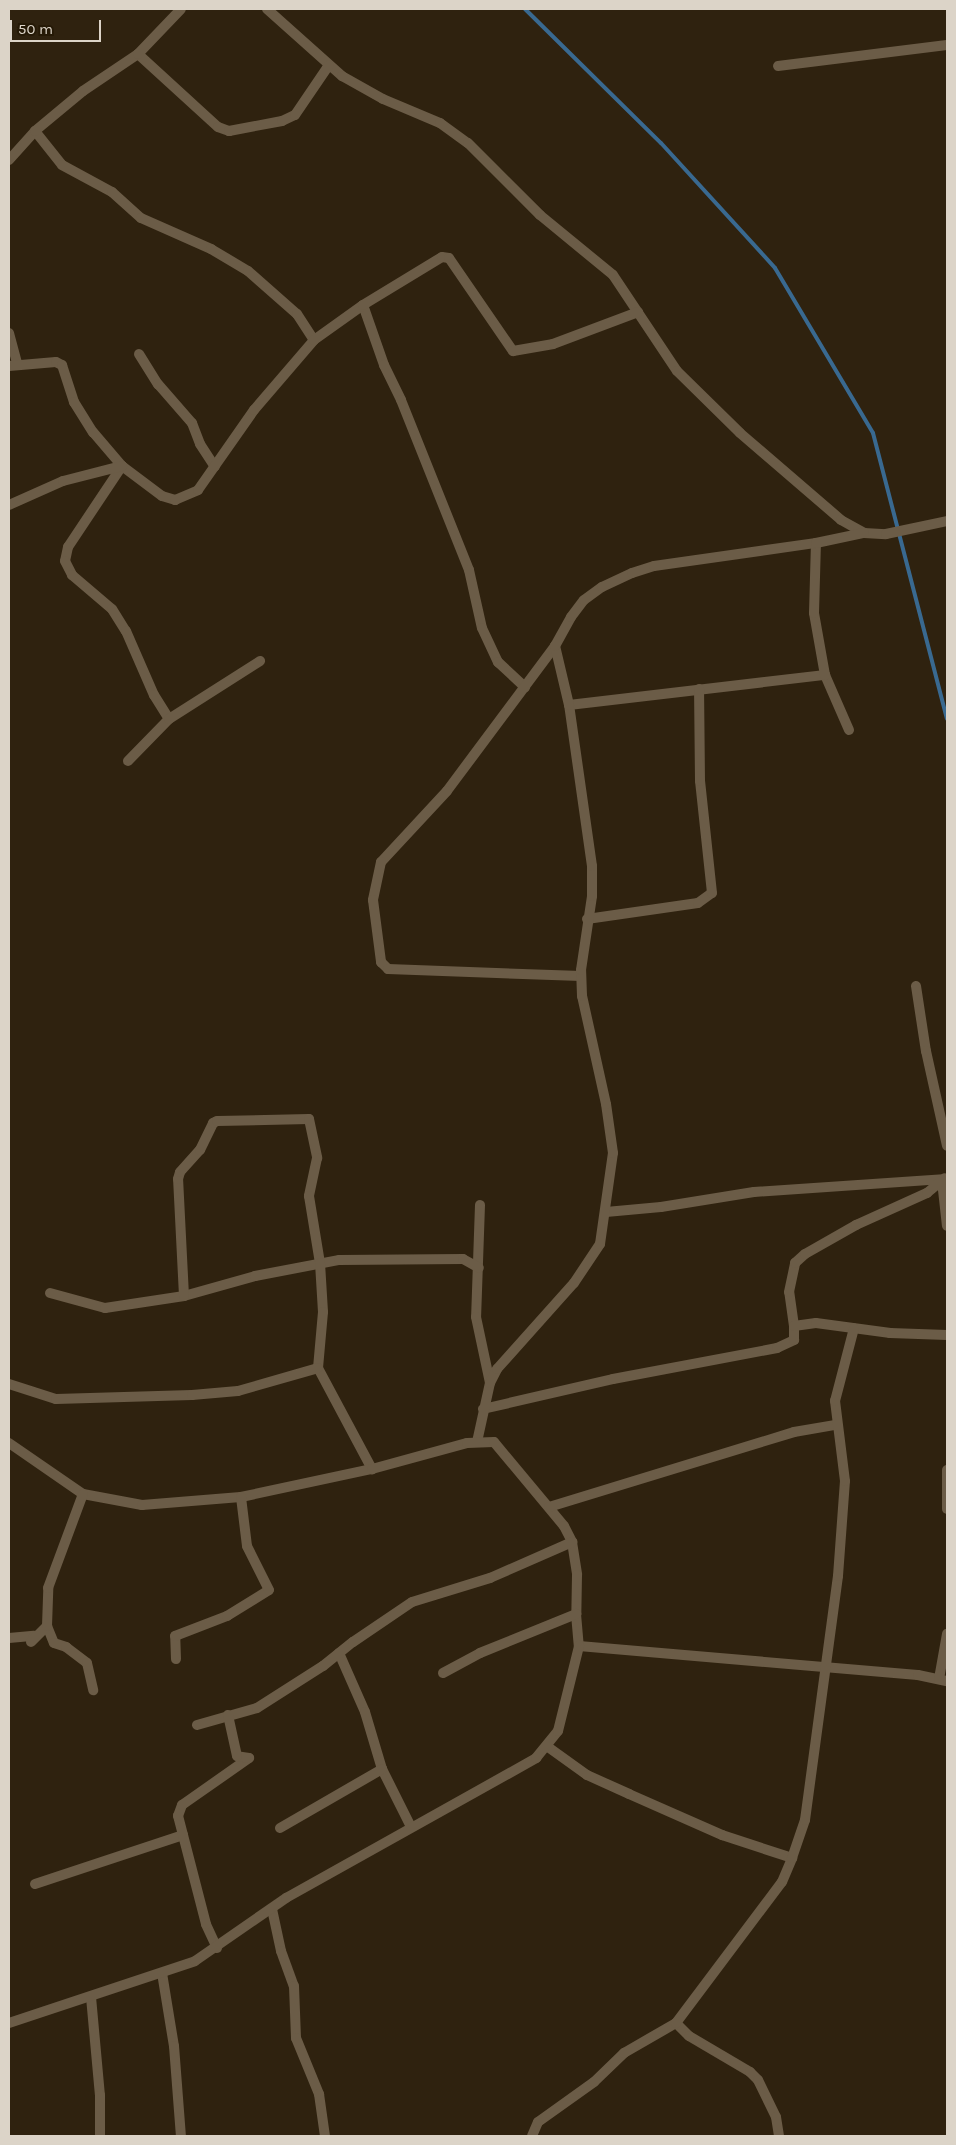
<!DOCTYPE html>
<html>
<head>
<meta charset="utf-8">
<style>
  body { margin:0 }
  #map { position:relative; width:956px; height:2145px; overflow:hidden; background:#2f220f; font-family:Karla,sans-serif }
  div>[style] { position:absolute }
  .stream>* { height:4px; margin:-2px; padding:0 2px; transform-origin:2px; border-radius:2px; background:#396990 }
  .street>* { height:10px; margin:-5px; padding:0 5px; transform-origin:5px; border-radius:5px; background:#6b5c47 }
  span { translate:-50% -50%; white-space:nowrap; text-align:center; line-height:1.15; -webkit-text-stroke:5px #251906; paint-order:stroke }
  .frame { position:absolute; inset:0; border:10px solid #dcd4c8; pointer-events:none }
  .scale { position:absolute; left:10px; top:20px; width:91px; height:22px; box-sizing:border-box; border:2px solid #dcd4c8; border-top:0; padding-left:6px; font-size:15px; line-height:18px; white-space:nowrap; color:#dcd4c8; -webkit-text-stroke:4px #251906; paint-order:stroke }
</style>
</head>
<body>
<div id="map">
  <div class="stream">
    <i style="left:525px;top:9px;width:191px;rotate:44.6deg"></i>
    <i style="left:661px;top:143px;width:169px;rotate:47.6deg"></i>
    <i style="left:775px;top:268px;width:192px;rotate:59.3deg"></i>
    <i style="left:873px;top:433px;width:295px;rotate:75.5deg"></i>
  </div>
  <div class="street">
    <i style="left:267px;top:9px;width:101px;rotate:41.8deg"></i>
    <i style="left:342px;top:76px;width:47px;rotate:29.3deg"></i>
    <i style="left:383px;top:99px;width:62px;rotate:22.8deg"></i>
    <i style="left:440px;top:123px;width:34px;rotate:36deg"></i>
    <i style="left:468px;top:143px;width:102px;rotate:45deg"></i>
    <i style="left:540px;top:215px;width:94px;rotate:39.4deg"></i>
    <i style="left:613px;top:275px;width:115px;rotate:56.3deg"></i>
    <i style="left:677px;top:371px;width:88px;rotate:44.5deg"></i>
    <i style="left:740px;top:433px;width:133px;rotate:40.7deg"></i>
    <i style="left:841px;top:520px;width:26px;rotate:29deg"></i>
    <i style="left:864px;top:533px;width:22px;rotate:3deg"></i>
    <i style="left:886px;top:534px;width:62px;rotate:-12deg"></i>
    <i style="left:138px;top:54px;width:108px;rotate:42.4deg"></i>
    <i style="left:218px;top:127px;width:12px;rotate:20deg"></i>
    <i style="left:229px;top:131px;width:54px;rotate:-10.7deg"></i>
    <i style="left:282px;top:121px;width:14px;rotate:-25deg"></i>
    <i style="left:295px;top:115px;width:60px;rotate:-55.8deg"></i>
    <i style="left:778px;top:66px;width:170px;rotate:-7.1deg"></i>
    <i style="left:35px;top:131px;width:43px;rotate:51.5deg"></i>
    <i style="left:62px;top:165px;width:57px;rotate:28.4deg"></i>
    <i style="left:112px;top:192px;width:39px;rotate:42deg"></i>
    <i style="left:141px;top:218px;width:77px;rotate:23.9deg"></i>
    <i style="left:211px;top:249px;width:43px;rotate:30.7deg"></i>
    <i style="left:248px;top:271px;width:65px;rotate:41.3deg"></i>
    <i style="left:297px;top:314px;width:31px;rotate:57deg"></i>
    <i style="left:9px;top:160px;width:39px;rotate:-48deg"></i>
    <i style="left:35px;top:131px;width:62px;rotate:-39.8deg"></i>
    <i style="left:83px;top:91px;width:66px;rotate:-33.9deg"></i>
    <i style="left:138px;top:54px;width:62px;rotate:-46.3deg"></i>
    <i style="left:363px;top:305px;width:64px;rotate:70.7deg"></i>
    <i style="left:384px;top:365px;width:39px;rotate:64deg"></i>
    <i style="left:401px;top:400px;width:183px;rotate:68.2deg"></i>
    <i style="left:469px;top:570px;width:59px;rotate:77.4deg"></i>
    <i style="left:482px;top:628px;width:38px;rotate:65deg"></i>
    <i style="left:498px;top:662px;width:37px;rotate:43deg"></i>
    <i style="left:9px;top:333px;width:31px;rotate:75deg"></i>
    <i style="left:139px;top:354px;width:36px;rotate:58deg"></i>
    <i style="left:158px;top:384px;width:52px;rotate:48.9deg"></i>
    <i style="left:192px;top:423px;width:22px;rotate:69deg"></i>
    <i style="left:200px;top:444px;width:27px;rotate:57deg"></i>
    <i style="left:9px;top:366px;width:47px;rotate:-4.9deg"></i>
    <i style="left:56px;top:362px;width:7px;rotate:27deg"></i>
    <i style="left:62px;top:365px;width:39px;rotate:72deg"></i>
    <i style="left:74px;top:402px;width:36px;rotate:58deg"></i>
    <i style="left:93px;top:432px;width:45px;rotate:49.5deg"></i>
    <i style="left:122px;top:466px;width:50px;rotate:36.9deg"></i>
    <i style="left:162px;top:496px;width:14px;rotate:17deg"></i>
    <i style="left:175px;top:500px;width:25px;rotate:-23deg"></i>
    <i style="left:198px;top:490px;width:98px;rotate:-55deg"></i>
    <i style="left:254px;top:410px;width:92px;rotate:-49.4deg"></i>
    <i style="left:314px;top:340px;width:60px;rotate:-35.5deg"></i>
    <i style="left:363px;top:305px;width:92px;rotate:-31.3deg"></i>
    <i style="left:442px;top:257px;width:7px;rotate:8deg"></i>
    <i style="left:449px;top:258px;width:113px;rotate:55.5deg"></i>
    <i style="left:513px;top:351px;width:41px;rotate:-9.9deg"></i>
    <i style="left:553px;top:344px;width:91px;rotate:-20.6deg"></i>
    <i style="left:122px;top:466px;width:97px;rotate:123.7deg"></i>
    <i style="left:68px;top:547px;width:14px;rotate:102deg"></i>
    <i style="left:65px;top:561px;width:16px;rotate:63deg"></i>
    <i style="left:72px;top:575px;width:52px;rotate:40.4deg"></i>
    <i style="left:112px;top:609px;width:26px;rotate:58deg"></i>
    <i style="left:126px;top:631px;width:70px;rotate:66.4deg"></i>
    <i style="left:154px;top:695px;width:28px;rotate:58deg"></i>
    <i style="left:9px;top:505px;width:59px;rotate:-24deg"></i>
    <i style="left:63px;top:481px;width:61px;rotate:-14.3deg"></i>
    <i style="left:555px;top:646px;width:181px;rotate:126.7deg"></i>
    <i style="left:447px;top:791px;width:97px;rotate:132.9deg"></i>
    <i style="left:381px;top:862px;width:39px;rotate:102deg"></i>
    <i style="left:373px;top:900px;width:63px;rotate:82.6deg"></i>
    <i style="left:381px;top:962px;width:10px;rotate:45deg"></i>
    <i style="left:388px;top:969px;width:193px;rotate:2.1deg"></i>
    <i style="left:825px;top:675px;width:60px;rotate:66.4deg"></i>
    <i style="left:569px;top:705px;width:258px;rotate:-6.7deg"></i>
    <i style="left:825px;top:675px;width:63px;rotate:-100.1deg"></i>
    <i style="left:814px;top:613px;width:70px;rotate:-88.4deg"></i>
    <i style="left:128px;top:761px;width:59px;rotate:-45.7deg"></i>
    <i style="left:169px;top:719px;width:108px;rotate:-32.5deg"></i>
    <i style="left:587px;top:919px;width:112px;rotate:-8.2deg"></i>
    <i style="left:698px;top:903px;width:17px;rotate:-36deg"></i>
    <i style="left:712px;top:893px;width:113px;rotate:-96.1deg"></i>
    <i style="left:700px;top:781px;width:92px;rotate:-90.6deg"></i>
    <i style="left:916px;top:986px;width:66px;rotate:81.3deg"></i>
    <i style="left:926px;top:1051px;width:97px;rotate:77.5deg"></i>
    <i style="left:942px;top:1181px;width:45px;rotate:83.7deg"></i>
    <i style="left:480px;top:1205px;width:112px;rotate:92deg"></i>
    <i style="left:476px;top:1317px;width:67px;rotate:78deg"></i>
    <i style="left:606px;top:1212px;width:55px;rotate:-5.2deg"></i>
    <i style="left:661px;top:1207px;width:94px;rotate:-9.2deg"></i>
    <i style="left:754px;top:1192px;width:193px;rotate:-3.9deg"></i>
    <i style="left:50px;top:1293px;width:57px;rotate:15.3deg"></i>
    <i style="left:105px;top:1308px;width:80px;rotate:-8.6deg"></i>
    <i style="left:184px;top:1296px;width:74px;rotate:-15.7deg"></i>
    <i style="left:255px;top:1276px;width:86px;rotate:-10.8deg"></i>
    <i style="left:339px;top:1260px;width:124px;rotate:-0.5deg"></i>
    <i style="left:463px;top:1259px;width:18px;rotate:29deg"></i>
    <i style="left:184px;top:1296px;width:117px;rotate:-92.9deg"></i>
    <i style="left:178px;top:1179px;width:7px;rotate:-74deg"></i>
    <i style="left:180px;top:1172px;width:30px;rotate:-48deg"></i>
    <i style="left:200px;top:1150px;width:30px;rotate:-64deg"></i>
    <i style="left:213px;top:1123px;width:4px;rotate:-27deg"></i>
    <i style="left:217px;top:1121px;width:92px;rotate:-1.2deg"></i>
    <i style="left:309px;top:1119px;width:40px;rotate:78deg"></i>
    <i style="left:317px;top:1158px;width:39px;rotate:102deg"></i>
    <i style="left:309px;top:1196px;width:68px;rotate:80.7deg"></i>
    <i style="left:320px;top:1263px;width:49px;rotate:86.5deg"></i>
    <i style="left:323px;top:1312px;width:56px;rotate:95.1deg"></i>
    <i style="left:318px;top:1368px;width:115px;rotate:61.9deg"></i>
    <i style="left:794px;top:1326px;width:34px;rotate:-98deg"></i>
    <i style="left:789px;top:1292px;width:30px;rotate:-78deg"></i>
    <i style="left:795px;top:1263px;width:13px;rotate:-42deg"></i>
    <i style="left:805px;top:1254px;width:59px;rotate:-29.6deg"></i>
    <i style="left:856px;top:1225px;width:78px;rotate:-24.3deg"></i>
    <i style="left:927px;top:1193px;width:23px;rotate:-40deg"></i>
    <i style="left:9px;top:1384px;width:49px;rotate:17.7deg"></i>
    <i style="left:56px;top:1399px;width:136px;rotate:-1.7deg"></i>
    <i style="left:192px;top:1395px;width:46px;rotate:-5deg"></i>
    <i style="left:238px;top:1391px;width:83px;rotate:-16deg"></i>
    <i style="left:483px;top:1409px;width:133px;rotate:-13deg"></i>
    <i style="left:613px;top:1379px;width:167px;rotate:-10.7deg"></i>
    <i style="left:777px;top:1348px;width:19px;rotate:-25deg"></i>
    <i style="left:794px;top:1340px;width:14px;rotate:-90deg"></i>
    <i style="left:794px;top:1326px;width:22px;rotate:-8deg"></i>
    <i style="left:816px;top:1323px;width:75px;rotate:7.7deg"></i>
    <i style="left:890px;top:1333px;width:57px;rotate:2deg"></i>
    <i style="left:477px;top:1442px;width:60px;rotate:-77.6deg"></i>
    <i style="left:490px;top:1383px;width:16px;rotate:-63deg"></i>
    <i style="left:497px;top:1369px;width:115px;rotate:-48.2deg"></i>
    <i style="left:574px;top:1283px;width:47px;rotate:-56.3deg"></i>
    <i style="left:600px;top:1244px;width:92px;rotate:-81.9deg"></i>
    <i style="left:613px;top:1153px;width:49px;rotate:-98.1deg"></i>
    <i style="left:606px;top:1104px;width:111px;rotate:-102.5deg"></i>
    <i style="left:582px;top:996px;width:26px;rotate:-92deg"></i>
    <i style="left:581px;top:970px;width:75px;rotate:-81.5deg"></i>
    <i style="left:592px;top:896px;width:30px;rotate:-90deg"></i>
    <i style="left:592px;top:866px;width:163px;rotate:-98.1deg"></i>
    <i style="left:569px;top:705px;width:61px;rotate:-103.3deg"></i>
    <i style="left:555px;top:646px;width:33px;rotate:-61deg"></i>
    <i style="left:571px;top:617px;width:21px;rotate:-53deg"></i>
    <i style="left:584px;top:600px;width:22px;rotate:-36deg"></i>
    <i style="left:602px;top:587px;width:33px;rotate:-25deg"></i>
    <i style="left:632px;top:573px;width:23px;rotate:-18deg"></i>
    <i style="left:654px;top:566px;width:164px;rotate:-8.1deg"></i>
    <i style="left:816px;top:543px;width:49px;rotate:-11.8deg"></i>
    <i style="left:9px;top:1443px;width:90px;rotate:34.6deg"></i>
    <i style="left:83px;top:1494px;width:60px;rotate:10.6deg"></i>
    <i style="left:142px;top:1505px;width:99px;rotate:-4.6deg"></i>
    <i style="left:241px;top:1497px;width:134px;rotate:-12.1deg"></i>
    <i style="left:372px;top:1469px;width:98px;rotate:-15.3deg"></i>
    <i style="left:467px;top:1443px;width:27px;rotate:-2deg"></i>
    <i style="left:494px;top:1442px;width:109px;rotate:50.2deg"></i>
    <i style="left:564px;top:1526px;width:18px;rotate:63deg"></i>
    <i style="left:572px;top:1542px;width:33px;rotate:81deg"></i>
    <i style="left:577px;top:1575px;width:39px;rotate:91deg"></i>
    <i style="left:576px;top:1614px;width:32px;rotate:85deg"></i>
    <i style="left:579px;top:1646px;width:340px;rotate:4.9deg"></i>
    <i style="left:918px;top:1675px;width:30px;rotate:12deg"></i>
    <i style="left:947px;top:1470px;width:39px;rotate:90deg"></i>
    <i style="left:549px;top:1507px;width:256px;rotate:-17deg"></i>
    <i style="left:794px;top:1432px;width:42px;rotate:-9.7deg"></i>
    <i style="left:47px;top:1626px;width:18px;rotate:68deg"></i>
    <i style="left:54px;top:1643px;width:13px;rotate:18deg"></i>
    <i style="left:66px;top:1647px;width:26px;rotate:37deg"></i>
    <i style="left:87px;top:1663px;width:28px;rotate:77deg"></i>
    <i style="left:9px;top:1638px;width:25px;rotate:-5deg"></i>
    <i style="left:34px;top:1636px;width:3px;rotate:108deg"></i>
    <i style="left:31px;top:1642px;width:23px;rotate:-45deg"></i>
    <i style="left:47px;top:1626px;width:38px;rotate:-88deg"></i>
    <i style="left:48px;top:1588px;width:100px;rotate:-69.6deg"></i>
    <i style="left:339px;top:1653px;width:64px;rotate:66.2deg"></i>
    <i style="left:365px;top:1712px;width:59px;rotate:73.4deg"></i>
    <i style="left:382px;top:1769px;width:65px;rotate:63.4deg"></i>
    <i style="left:176px;top:1659px;width:23px;rotate:-92deg"></i>
    <i style="left:175px;top:1636px;width:56px;rotate:-21deg"></i>
    <i style="left:227px;top:1616px;width:49px;rotate:-31.8deg"></i>
    <i style="left:269px;top:1590px;width:49px;rotate:-116.6deg"></i>
    <i style="left:247px;top:1546px;width:49px;rotate:-97deg"></i>
    <i style="left:443px;top:1673px;width:42px;rotate:-28.4deg"></i>
    <i style="left:480px;top:1653px;width:104px;rotate:-22.1deg"></i>
    <i style="left:939px;top:1679px;width:46px;rotate:-79.9deg"></i>
    <i style="left:197px;top:1725px;width:62px;rotate:-15.8deg"></i>
    <i style="left:257px;top:1708px;width:78px;rotate:-32.5deg"></i>
    <i style="left:323px;top:1666px;width:38px;rotate:-39deg"></i>
    <i style="left:353px;top:1642px;width:71px;rotate:-34.1deg"></i>
    <i style="left:412px;top:1602px;width:82px;rotate:-17.1deg"></i>
    <i style="left:490px;top:1578px;width:90px;rotate:-23.7deg"></i>
    <i style="left:548px;top:1747px;width:48px;rotate:35.7deg"></i>
    <i style="left:587px;top:1775px;width:46px;rotate:24.3deg"></i>
    <i style="left:629px;top:1794px;width:102px;rotate:23.8deg"></i>
    <i style="left:722px;top:1835px;width:74px;rotate:18.2deg"></i>
    <i style="left:280px;top:1828px;width:118px;rotate:-30deg"></i>
    <i style="left:35px;top:1884px;width:156px;rotate:-18.3deg"></i>
    <i style="left:272px;top:1909px;width:43px;rotate:77.9deg"></i>
    <i style="left:281px;top:1951px;width:37px;rotate:70deg"></i>
    <i style="left:294px;top:1986px;width:52px;rotate:87.8deg"></i>
    <i style="left:296px;top:2038px;width:61px;rotate:67.7deg"></i>
    <i style="left:319px;top:2094px;width:42px;rotate:81.9deg"></i>
    <i style="left:217px;top:1948px;width:26px;rotate:-115deg"></i>
    <i style="left:206px;top:1924px;width:112px;rotate:-104.5deg"></i>
    <i style="left:178px;top:1816px;width:12px;rotate:-70deg"></i>
    <i style="left:182px;top:1805px;width:82px;rotate:-35deg"></i>
    <i style="left:249px;top:1758px;width:12px;rotate:-171deg"></i>
    <i style="left:237px;top:1756px;width:42px;rotate:-102.4deg"></i>
    <i style="left:162px;top:1973px;width:74px;rotate:80.7deg"></i>
    <i style="left:174px;top:2046px;width:90px;rotate:85.6deg"></i>
    <i style="left:91px;top:1997px;width:98px;rotate:84.8deg"></i>
    <i style="left:100px;top:2095px;width:41px;rotate:90deg"></i>
    <i style="left:9px;top:2023px;width:196px;rotate:-18.4deg"></i>
    <i style="left:195px;top:1961px;width:111px;rotate:-34.7deg"></i>
    <i style="left:286px;top:1898px;width:287px;rotate:-29.2deg"></i>
    <i style="left:536px;top:1758px;width:35px;rotate:-51deg"></i>
    <i style="left:558px;top:1731px;width:88px;rotate:-76.1deg"></i>
    <i style="left:676px;top:2023px;width:18px;rotate:45deg"></i>
    <i style="left:689px;top:2036px;width:71px;rotate:30.5deg"></i>
    <i style="left:750px;top:2072px;width:11px;rotate:45deg"></i>
    <i style="left:758px;top:2080px;width:41px;rotate:64.1deg"></i>
    <i style="left:776px;top:2117px;width:19px;rotate:81deg"></i>
    <i style="left:532px;top:2136px;width:15px;rotate:-67deg"></i>
    <i style="left:538px;top:2122px;width:69px;rotate:-35.5deg"></i>
    <i style="left:594px;top:2082px;width:42px;rotate:-44deg"></i>
    <i style="left:624px;top:2053px;width:60px;rotate:-30deg"></i>
    <i style="left:676px;top:2023px;width:176px;rotate:-53.1deg"></i>
    <i style="left:782px;top:1882px;width:26px;rotate:-67deg"></i>
    <i style="left:792px;top:1858px;width:40px;rotate:-71.1deg"></i>
    <i style="left:805px;top:1820px;width:246px;rotate:-82.3deg"></i>
    <i style="left:838px;top:1576px;width:95px;rotate:-85.8deg"></i>
    <i style="left:845px;top:1481px;width:81px;rotate:-97.1deg"></i>
    <i style="left:835px;top:1401px;width:75px;rotate:-75.4deg"></i>
  </div>
  <div class="frame"></div>
  <div class="scale">50 m</div>
</div>
</body>
</html>
